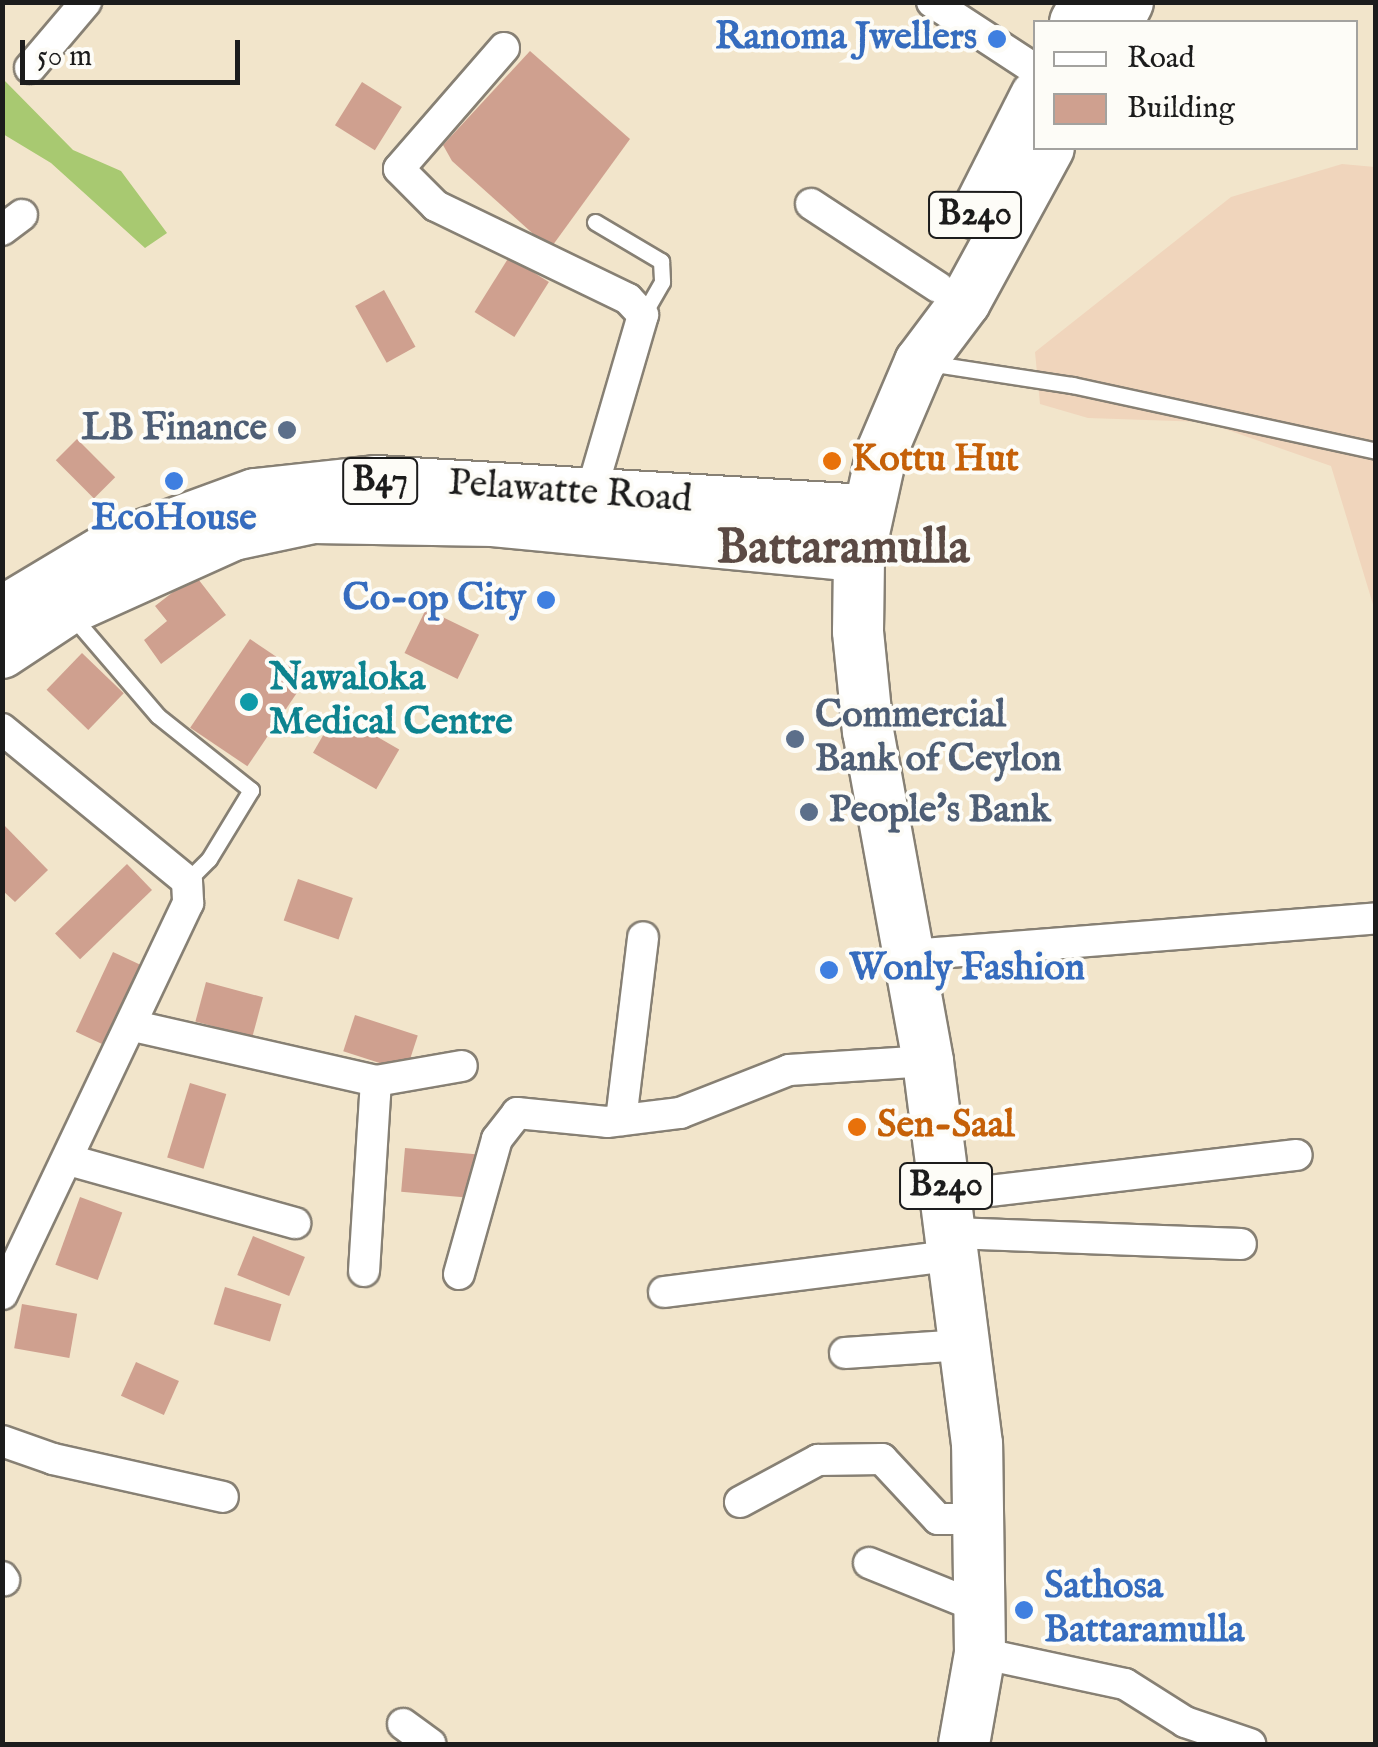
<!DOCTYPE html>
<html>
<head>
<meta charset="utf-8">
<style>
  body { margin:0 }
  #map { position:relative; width:1378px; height:1747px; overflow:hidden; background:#f2e5cb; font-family:"IM FELL English",serif }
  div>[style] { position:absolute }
  .built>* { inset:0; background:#f0d5bc }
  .green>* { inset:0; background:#a8c971 }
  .building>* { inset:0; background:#cfa08f; transform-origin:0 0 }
  .roads { filter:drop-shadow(2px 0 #878074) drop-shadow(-2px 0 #878074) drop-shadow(0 2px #878074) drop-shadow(0 -2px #878074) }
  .service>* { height:15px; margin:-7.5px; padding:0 7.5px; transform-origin:7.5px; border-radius:7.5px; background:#fff }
  .minor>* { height:30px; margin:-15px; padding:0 15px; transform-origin:15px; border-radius:15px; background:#fff }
  .primary>* { height:50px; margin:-25px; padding:0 25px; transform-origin:25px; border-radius:25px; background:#fff }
  .dots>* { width:28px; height:28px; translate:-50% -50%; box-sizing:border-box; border:5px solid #fdfcf7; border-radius:50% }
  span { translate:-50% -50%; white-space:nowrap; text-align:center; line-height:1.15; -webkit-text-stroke:8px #fdfcf7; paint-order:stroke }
  .shield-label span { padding:2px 8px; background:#fdfcf7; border:2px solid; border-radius:8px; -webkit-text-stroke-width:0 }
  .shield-label { font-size:35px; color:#1c1c1c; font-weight:700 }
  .shop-label { font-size:38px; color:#366cbe; font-weight:700 }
  .right { translate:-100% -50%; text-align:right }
  .left { translate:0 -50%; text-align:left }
  .service-label { font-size:38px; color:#4e5e75; font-weight:700 }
  .food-label { font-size:38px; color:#c56008; font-weight:700 }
  .street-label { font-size:38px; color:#1c1c1c }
  .culture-label { font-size:38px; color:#0d838f; font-weight:700 }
  .district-label { font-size:48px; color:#5b4a44; font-weight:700 }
  .frame { position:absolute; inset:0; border:5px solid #1c1c1c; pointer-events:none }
  .legend { position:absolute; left:1033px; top:20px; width:325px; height:130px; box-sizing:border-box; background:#fdfcf7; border:2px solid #a3a29f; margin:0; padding:12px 18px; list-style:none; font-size:30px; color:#1c1c1c }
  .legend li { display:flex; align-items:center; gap:20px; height:50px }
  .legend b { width:50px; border:2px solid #a3a29f }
  .scale { position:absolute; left:20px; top:40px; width:220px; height:45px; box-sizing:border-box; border:5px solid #1c1c1c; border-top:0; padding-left:12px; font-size:30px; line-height:35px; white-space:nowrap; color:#1c1c1c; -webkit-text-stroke:8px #fdfcf7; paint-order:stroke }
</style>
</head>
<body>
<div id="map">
  <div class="built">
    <i style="clip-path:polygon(1342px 164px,1375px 167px,1375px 611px,1331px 466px,1205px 422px,1088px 418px,1040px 404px,1035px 352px,1231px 197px)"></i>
  </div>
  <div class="green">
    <i style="clip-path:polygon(3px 79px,73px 150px,121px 171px,167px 233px,145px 248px,51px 163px,3px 134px)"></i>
  </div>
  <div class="building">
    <i style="clip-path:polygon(530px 51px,630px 139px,550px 249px,452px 161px,443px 145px)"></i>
    <i style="left:362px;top:82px;width:47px;height:51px;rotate:32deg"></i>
    <i style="left:509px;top:257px;width:47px;height:65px;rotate:32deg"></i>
    <i style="left:384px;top:290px;width:65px;height:33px;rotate:61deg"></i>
    <i style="left:77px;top:439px;width:54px;height:30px;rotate:45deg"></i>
    <i style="clip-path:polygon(195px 575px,226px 615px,161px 664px,144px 640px,167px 621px,155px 606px)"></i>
    <i style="left:426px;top:609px;width:59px;height:49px;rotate:26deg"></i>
    <i style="left:250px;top:639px;width:69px;height:107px;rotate:34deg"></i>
    <i style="left:82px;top:653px;width:58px;height:51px;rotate:44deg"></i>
    <i style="left:336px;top:713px;width:73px;height:46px;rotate:30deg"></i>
    <i style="clip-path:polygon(2px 823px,48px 870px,15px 902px,2px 890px)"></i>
    <i style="left:127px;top:864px;width:36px;height:100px;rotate:46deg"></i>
    <i style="left:298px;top:879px;width:58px;height:44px;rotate:19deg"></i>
    <i style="left:113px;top:952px;width:42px;height:88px;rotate:25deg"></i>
    <i style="left:206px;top:982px;width:59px;height:41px;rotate:15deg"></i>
    <i style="left:355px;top:1015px;width:66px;height:38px;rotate:18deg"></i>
    <i style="left:190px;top:1083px;width:38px;height:78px;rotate:17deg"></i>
    <i style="left:405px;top:1148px;width:71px;height:44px;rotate:5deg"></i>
    <i style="left:80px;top:1197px;width:45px;height:72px;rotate:20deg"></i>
    <i style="left:253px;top:1236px;width:56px;height:42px;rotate:22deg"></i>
    <i style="left:225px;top:1287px;width:59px;height:39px;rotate:17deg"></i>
    <i style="left:22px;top:1304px;width:56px;height:45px;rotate:10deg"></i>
    <i style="left:136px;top:1362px;width:47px;height:37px;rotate:24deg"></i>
  </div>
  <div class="roads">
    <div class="service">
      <i style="left:595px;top:222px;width:77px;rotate:30.6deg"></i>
      <i style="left:661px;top:261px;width:21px;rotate:87deg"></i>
      <i style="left:662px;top:282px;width:38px;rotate:120deg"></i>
      <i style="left:928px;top:363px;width:146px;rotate:8.7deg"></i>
      <i style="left:1072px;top:385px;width:311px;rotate:12.2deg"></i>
      <i style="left:73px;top:617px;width:130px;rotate:49.4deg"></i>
      <i style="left:158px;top:716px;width:119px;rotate:38.5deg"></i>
      <i style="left:251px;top:790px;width:81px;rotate:121.3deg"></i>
      <i style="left:209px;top:859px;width:31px;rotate:135deg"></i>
    </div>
    <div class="minor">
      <i style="left:932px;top:2px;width:124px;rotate:33.2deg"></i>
      <i style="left:504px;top:48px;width:160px;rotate:131deg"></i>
      <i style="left:399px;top:169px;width:52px;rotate:45deg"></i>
      <i style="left:436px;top:206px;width:213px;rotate:25.8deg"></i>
      <i style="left:628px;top:299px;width:22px;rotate:47deg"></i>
      <i style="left:643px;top:315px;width:200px;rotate:106.3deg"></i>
      <i style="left:30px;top:68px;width:87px;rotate:-49.7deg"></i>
      <i style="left:811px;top:204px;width:152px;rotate:33.2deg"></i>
      <i style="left:2px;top:230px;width:25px;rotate:-37deg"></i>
      <i style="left:2px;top:729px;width:239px;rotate:39.4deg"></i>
      <i style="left:187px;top:881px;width:22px;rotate:87deg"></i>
      <i style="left:188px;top:903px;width:433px;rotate:115.4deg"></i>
      <i style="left:910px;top:955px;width:467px;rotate:-4.5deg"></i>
      <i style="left:134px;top:1026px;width:248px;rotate:12.8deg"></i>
      <i style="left:376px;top:1081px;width:87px;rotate:-9.9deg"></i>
      <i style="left:621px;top:1120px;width:184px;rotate:-83.1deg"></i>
      <i style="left:69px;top:1160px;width:235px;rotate:15.6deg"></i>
      <i style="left:947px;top:1196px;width:352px;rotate:-6.7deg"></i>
      <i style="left:953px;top:1233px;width:288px;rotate:2.2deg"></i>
      <i style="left:364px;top:1271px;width:190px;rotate:-86.4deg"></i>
      <i style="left:459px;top:1274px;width:140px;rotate:-74.3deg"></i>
      <i style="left:497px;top:1139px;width:33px;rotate:-52deg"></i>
      <i style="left:517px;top:1113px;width:90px;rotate:5.7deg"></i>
      <i style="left:607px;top:1122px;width:74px;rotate:-7deg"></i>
      <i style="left:680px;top:1113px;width:117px;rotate:-21.5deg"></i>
      <i style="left:789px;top:1070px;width:139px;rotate:-3.7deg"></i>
      <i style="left:664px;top:1292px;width:295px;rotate:-7.2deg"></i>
      <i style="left:845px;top:1353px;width:118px;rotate:-3.9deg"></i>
      <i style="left:2px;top:1441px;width:54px;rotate:19.4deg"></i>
      <i style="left:53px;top:1459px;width:174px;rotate:12.6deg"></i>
      <i style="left:740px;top:1502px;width:89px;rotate:-28.3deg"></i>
      <i style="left:818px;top:1460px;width:64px;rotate:-0.9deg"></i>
      <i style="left:882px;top:1459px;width:82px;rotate:47deg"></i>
      <i style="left:938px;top:1519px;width:44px"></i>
      <i style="left:869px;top:1563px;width:121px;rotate:21.9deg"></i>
      <i style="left:2px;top:1577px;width:4px;rotate:56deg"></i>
      <i style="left:980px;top:1653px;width:148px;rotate:12.1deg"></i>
      <i style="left:1125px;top:1684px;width:71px;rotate:32.3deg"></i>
      <i style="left:1185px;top:1722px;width:69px;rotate:18.7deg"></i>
      <i style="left:403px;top:1724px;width:34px;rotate:36deg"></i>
    </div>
    <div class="primary">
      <i style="left:1075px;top:22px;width:23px;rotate:-61deg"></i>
      <i style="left:1118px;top:22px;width:22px;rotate:-63deg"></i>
      <i style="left:976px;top:214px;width:133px;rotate:-63.2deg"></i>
      <i style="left:2px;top:612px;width:126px;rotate:-31deg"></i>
      <i style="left:110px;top:547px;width:154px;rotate:-20.1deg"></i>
      <i style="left:255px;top:494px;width:123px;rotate:-6.1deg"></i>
      <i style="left:377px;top:481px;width:490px;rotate:3.4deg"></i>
      <i style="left:2px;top:653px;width:78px;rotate:-33.5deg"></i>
      <i style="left:67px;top:610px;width:182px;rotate:-24.3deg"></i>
      <i style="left:233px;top:535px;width:83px;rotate:-11.9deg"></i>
      <i style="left:314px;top:518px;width:179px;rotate:1deg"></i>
      <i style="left:493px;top:521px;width:368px;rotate:5.5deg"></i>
      <i style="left:964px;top:1744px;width:92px;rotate:-80deg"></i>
      <i style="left:980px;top:1653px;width:209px;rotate:-90.8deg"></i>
      <i style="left:977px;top:1444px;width:386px;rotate:-97.3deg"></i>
      <i style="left:928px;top:1061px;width:334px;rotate:-100.3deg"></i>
      <i style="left:868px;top:732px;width:101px;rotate:-95.7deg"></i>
      <i style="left:858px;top:631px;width:75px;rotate:-89.2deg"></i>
      <i style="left:859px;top:556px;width:107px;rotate:-77.6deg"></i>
      <i style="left:882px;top:451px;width:97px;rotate:-66.9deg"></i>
      <i style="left:920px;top:362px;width:75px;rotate:-53.1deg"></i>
      <i style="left:965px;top:302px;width:175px;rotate:-61.4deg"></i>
    </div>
  </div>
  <div class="dots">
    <i style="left:997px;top:39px;background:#3f7fe0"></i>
    <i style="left:287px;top:430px;background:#5c6f8a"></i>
    <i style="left:832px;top:461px;background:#e8710a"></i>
    <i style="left:174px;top:481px;background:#3f7fe0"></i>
    <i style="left:546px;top:600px;background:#3f7fe0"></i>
    <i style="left:249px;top:702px;background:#0f9aa8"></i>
    <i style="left:795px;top:739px;background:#5c6f8a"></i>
    <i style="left:809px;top:812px;background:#5c6f8a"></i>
    <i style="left:829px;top:970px;background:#3f7fe0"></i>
    <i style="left:857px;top:1127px;background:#e8710a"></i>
    <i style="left:1024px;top:1610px;background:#3f7fe0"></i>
  </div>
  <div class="shield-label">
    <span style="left:975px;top:215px">B240</span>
    <span style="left:380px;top:481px">B47</span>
    <span style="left:946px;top:1186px">B240</span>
  </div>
  <div class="shop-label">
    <span class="right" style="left:977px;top:39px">Ranoma Jwellers</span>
    <span style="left:174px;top:520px">EcoHouse</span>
    <span class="right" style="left:526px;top:600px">Co-op City</span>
    <span class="left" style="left:849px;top:970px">Wonly Fashion</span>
    <span class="left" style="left:1044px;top:1610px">Sathosa<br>Battaramulla</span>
  </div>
  <div class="service-label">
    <span class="right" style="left:267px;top:430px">LB Finance</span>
    <span class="left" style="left:815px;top:739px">Commercial<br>Bank of Ceylon</span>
    <span class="left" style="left:829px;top:812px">People's Bank</span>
  </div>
  <div class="food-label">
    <span class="left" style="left:852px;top:461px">Kottu Hut</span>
    <span class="left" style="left:877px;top:1127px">Sen-Saal</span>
  </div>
  <div class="street-label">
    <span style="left:570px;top:493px;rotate:4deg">Pelawatte Road</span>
  </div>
  <div class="culture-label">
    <span class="left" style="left:269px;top:702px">Nawaloka<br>Medical Centre</span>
  </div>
  <div class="district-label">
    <span style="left:843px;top:550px">Battaramulla</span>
  </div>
  <div class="frame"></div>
  <ul class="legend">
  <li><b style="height:12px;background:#fff"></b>Road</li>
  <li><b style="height:28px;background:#cfa08f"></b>Building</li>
  </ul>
  <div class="scale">50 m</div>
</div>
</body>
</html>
